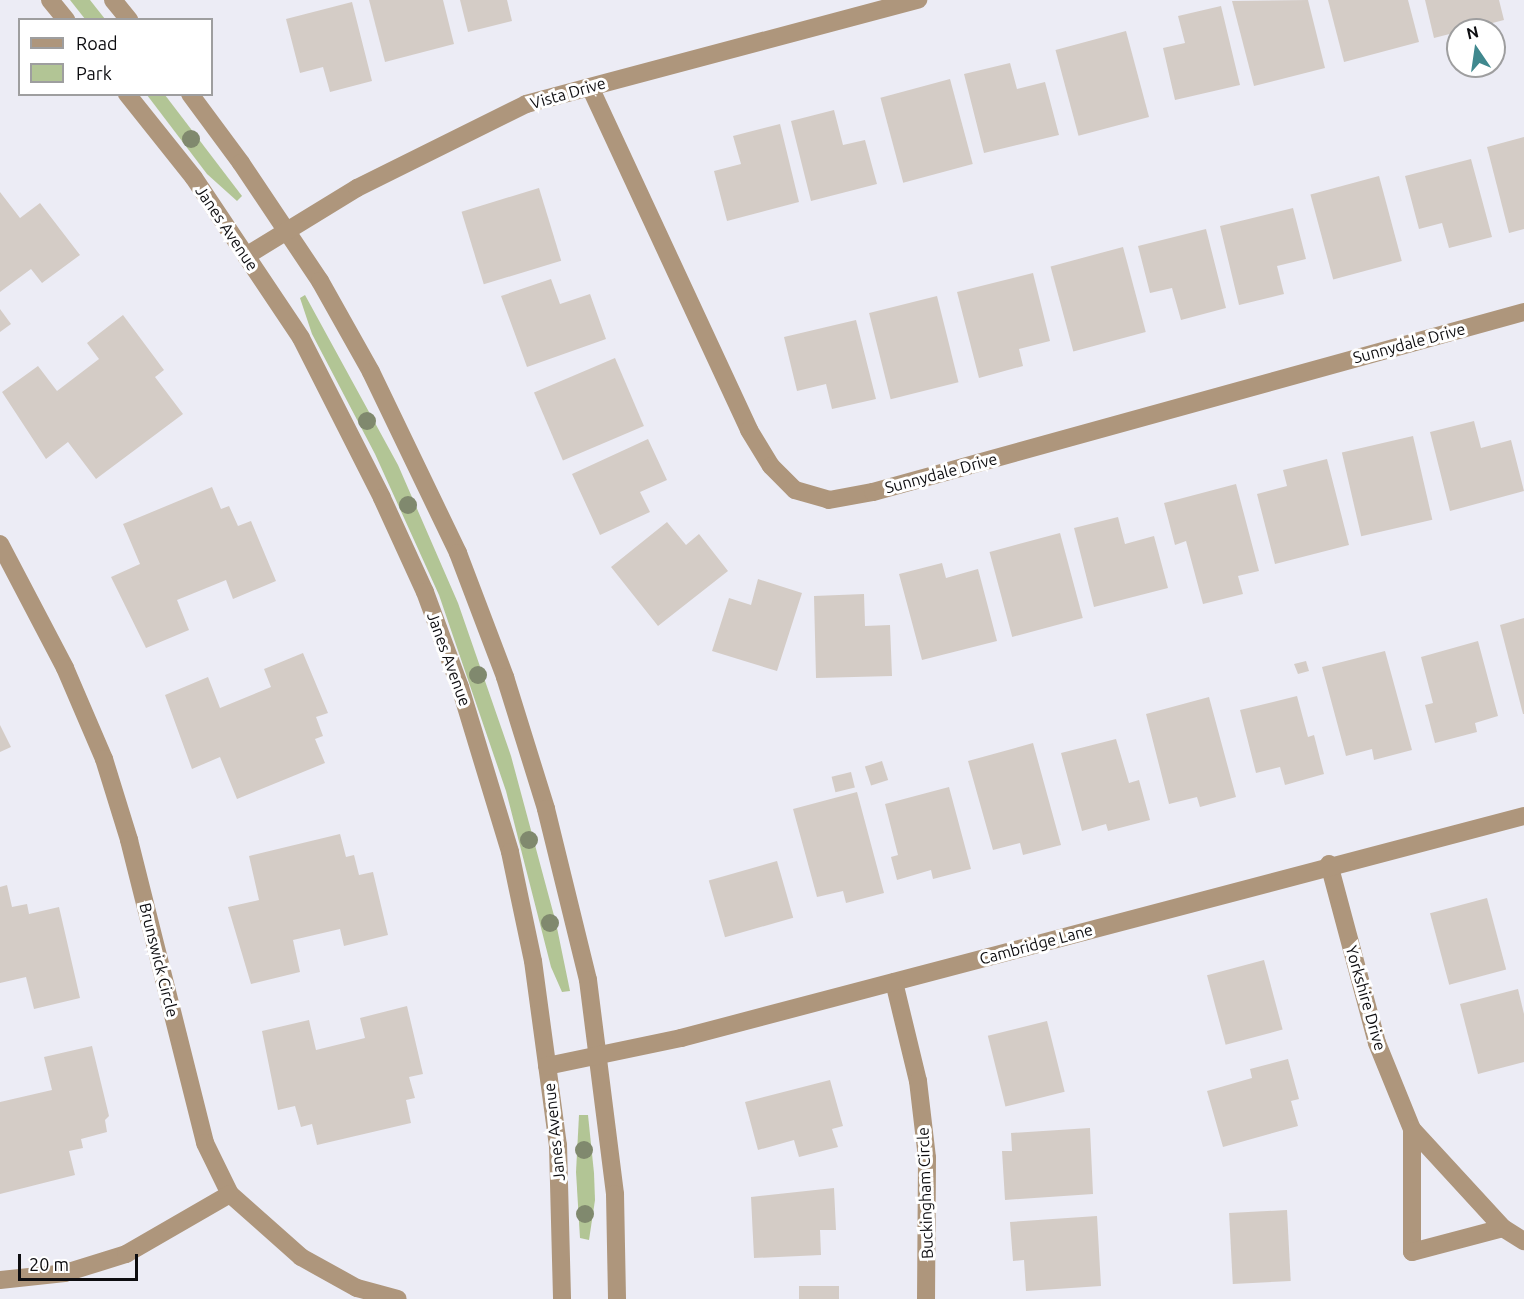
<!DOCTYPE html>
<html>
<head>
<meta charset="utf-8">
<style>
  body { margin:0 }
  #map { position:relative; width:1524px; height:1299px; overflow:hidden; background:#ececf5; font-family:Ubuntu,sans-serif }
  div>[style] { position:absolute }
  .green>* { inset:0; background:#b2c595 }
  .building>* { inset:0; background:#d4ccc6; transform-origin:0 0 }
  .street>* { height:18px; margin:-9px; padding:0 9px; transform-origin:9px; border-radius:9px; background:#ae967c }
  .trees>* { width:18px; height:18px; margin:-9px; border-radius:50%; background:#80896e }
  span { translate:-50% -50%; white-space:nowrap; text-align:center; line-height:1.15; -webkit-text-stroke:6px #fff; paint-order:stroke }
  .street-label { font-size:16px; color:#0d0d10 }
  .legend { position:absolute; left:18px; top:18px; width:195px; height:78px; box-sizing:border-box; background:#fff; border:2px solid #9e9e9f; margin:0; padding:8px 10px; list-style:none; font-size:18px; color:#0d0d10 }
  .legend li { display:flex; align-items:center; gap:12px; height:30px }
  .legend b { width:30px; border:2px solid #9e9e9f }
  .north { position:absolute; left:1446px; top:18px; width:60px; height:60px; box-sizing:border-box; background:#fff; border:2px solid #9e9e9f; border-radius:50%; rotate:347deg; font-size:16px; font-weight:700; line-height:24px; text-align:center; color:#0d0d10 }
  .north::after { content:''; display:block; margin:auto; width:21px; height:27px; background:#40888e; clip-path:polygon(50% 0,100% 100%,50% 72%,0 100%) }
  .scale { position:absolute; left:18px; top:1254px; width:120px; height:27px; box-sizing:border-box; border:3px solid #0d0d10; border-top:0; padding-left:8px; font-size:18px; line-height:21px; white-space:nowrap; color:#0d0d10; -webkit-text-stroke:4px #fff; paint-order:stroke }
</style>
</head>
<body>
<div id="map">
  <div class="green">
    <i style="clip-path:polygon(70px 0,90px 0,105px 19px,85px 19px)"></i>
    <i style="clip-path:polygon(147px 95px,165px 95px,242px 196px,237px 201px,207px 174px)"></i>
    <i style="clip-path:polygon(305px 295px,398px 465px,458px 603px,511px 756px,556px 923px,570px 991px,562px 992px,551px 967px,506px 791px,439px 595px,375px 454px,312px 334px,300px 298px)"></i>
    <i style="clip-path:polygon(579px 1115px,588px 1115px,594px 1173px,595px 1200px,589px 1240px,580px 1238px,576px 1172px)"></i>
  </div>
  <div class="building">
    <i style="clip-path:polygon(369px 0,443px 0,454px 44px,385px 62px)"></i>
    <i style="clip-path:polygon(460px 0,507px 0,512px 21px,468px 32px)"></i>
    <i style="clip-path:polygon(1308px 0,1325px 68px,1254px 86px,1232px 1px)"></i>
    <i style="clip-path:polygon(1328px 0,1408px 0,1419px 42px,1344px 62px)"></i>
    <i style="clip-path:polygon(1425px 0,1499px 0,1504px 20px,1434px 38px)"></i>
    <i style="clip-path:polygon(352px 2px,372px 81px,330px 92px,323px 67px,300px 73px,286px 19px)"></i>
    <i style="clip-path:polygon(1221px 6px,1240px 85px,1175px 100px,1163px 48px,1185px 43px,1178px 16px)"></i>
    <i style="left:1126px;top:31px;width:89px;height:73px;rotate:75deg"></i>
    <i style="clip-path:polygon(1010px 63px,1017px 89px,1045px 82px,1059px 135px,984px 153px,964px 74px)"></i>
    <i style="left:950px;top:79px;width:88px;height:72px;rotate:75deg"></i>
    <i style="clip-path:polygon(834px 110px,843px 145px,865px 140px,877px 184px,811px 201px,791px 121px)"></i>
    <i style="clip-path:polygon(780px 124px,799px 202px,727px 221px,714px 171px,741px 164px,733px 136px)"></i>
    <i style="clip-path:polygon(1524px 137px,1524px 229px,1509px 233px,1487px 147px)"></i>
    <i style="clip-path:polygon(1471px 159px,1492px 237px,1449px 248px,1442px 223px,1419px 229px,1405px 176px)"></i>
    <i style="left:1379px;top:176px;width:88px;height:71px;rotate:75deg"></i>
    <i style="left:539px;top:188px;width:76px;height:81px;rotate:73deg"></i>
    <i style="clip-path:polygon(0 192px,20px 218px,40px 203px,80px 255px,42px 283px,31px 269px,0 292px)"></i>
    <i style="clip-path:polygon(1293px 208px,1306px 259px,1277px 266px,1284px 294px,1239px 305px,1220px 226px)"></i>
    <i style="clip-path:polygon(1206px 229px,1226px 308px,1181px 320px,1172px 288px,1150px 293px,1138px 246px)"></i>
    <i style="left:1123px;top:247px;width:88px;height:75px;rotate:75deg"></i>
    <i style="clip-path:polygon(1033px 273px,1050px 341px,1019px 349px,1023px 366px,979px 378px,957px 292px)"></i>
    <i style="clip-path:polygon(551px 279px,560px 304px,590px 294px,606px 339px,527px 367px,501px 296px)"></i>
    <i style="left:937px;top:296px;width:89px;height:70px;rotate:76deg"></i>
    <i style="clip-path:polygon(0 309px,11px 324px,0 332px)"></i>
    <i style="clip-path:polygon(123px 315px,164px 370px,155px 377px,183px 414px,96px 479px,68px 442px,46px 459px,2px 392px,38px 366px,57px 391px,99px 359px,87px 343px)"></i>
    <i style="clip-path:polygon(856px 320px,876px 399px,832px 409px,826px 384px,797px 391px,784px 337px)"></i>
    <i style="left:615px;top:358px;width:74px;height:88px;rotate:67deg"></i>
    <i style="clip-path:polygon(1474px 421px,1481px 448px,1511px 440px,1524px 491px,1450px 511px,1430px 432px)"></i>
    <i style="left:1413px;top:436px;width:86px;height:73px;rotate:77deg"></i>
    <i style="clip-path:polygon(648px 439px,667px 480px,640px 492px,650px 512px,600px 535px,572px 474px)"></i>
    <i style="clip-path:polygon(1327px 459px,1349px 545px,1275px 564px,1257px 494px,1287px 486px,1283px 470px)"></i>
    <i style="clip-path:polygon(1236px 484px,1259px 571px,1238px 576px,1243px 594px,1203px 604px,1186px 541px,1175px 545px,1164px 503px)"></i>
    <i style="clip-path:polygon(212px 487px,221px 509px,229px 506px,238px 526px,251px 521px,276px 581px,233px 599px,226px 580px,177px 600px,189px 630px,146px 648px,111px 577px,140px 564px,123px 524px)"></i>
    <i style="clip-path:polygon(1118px 517px,1125px 544px,1154px 536px,1168px 588px,1094px 607px,1074px 528px)"></i>
    <i style="clip-path:polygon(667px 522px,686px 545px,699px 534px,728px 571px,658px 626px,611px 567px)"></i>
    <i style="left:1060px;top:533px;width:88px;height:73px;rotate:75deg"></i>
    <i style="clip-path:polygon(942px 563px,946px 578px,978px 569px,997px 641px,922px 660px,899px 574px)"></i>
    <i style="clip-path:polygon(758px 579px,802px 593px,777px 671px,712px 651px,729px 598px,751px 605px)"></i>
    <i style="clip-path:polygon(864px 594px,865px 626px,890px 625px,892px 676px,816px 678px,814px 596px)"></i>
    <i style="clip-path:polygon(1524px 618px,1524px 714px,1523px 714px,1500px 625px)"></i>
    <i style="clip-path:polygon(1478px 641px,1498px 716px,1475px 723px,1477px 732px,1435px 743px,1425px 705px,1433px 703px,1421px 657px)"></i>
    <i style="clip-path:polygon(1385px 651px,1412px 750px,1374px 760px,1372px 749px,1346px 756px,1322px 667px)"></i>
    <i style="clip-path:polygon(303px 653px,328px 713px,316px 717px,323px 736px,315px 739px,325px 763px,237px 799px,220px 757px,192px 769px,165px 695px,208px 677px,220px 708px,271px 687px,264px 669px)"></i>
    <i style="clip-path:polygon(1306px 661px,1309px 671px,1298px 674px,1294px 664px)"></i>
    <i style="clip-path:polygon(1297px 696px,1308px 737px,1314px 735px,1324px 774px,1285px 785px,1280px 767px,1256px 773px,1240px 710px)"></i>
    <i style="clip-path:polygon(1209px 697px,1236px 797px,1200px 807px,1197px 797px,1169px 804px,1146px 714px)"></i>
    <i style="clip-path:polygon(0 725px,11px 747px,0 752px)"></i>
    <i style="clip-path:polygon(1116px 739px,1129px 783px,1139px 780px,1150px 820px,1108px 831px,1106px 824px,1082px 831px,1061px 753px)"></i>
    <i style="clip-path:polygon(1033px 743px,1061px 845px,1023px 855px,1020px 843px,993px 850px,968px 761px)"></i>
    <i style="left:882px;top:761px;width:20px;height:18px;rotate:72deg"></i>
    <i style="left:851px;top:772px;width:16px;height:20px;rotate:76deg"></i>
    <i style="clip-path:polygon(949px 787px,971px 869px,933px 879px,931px 870px,897px 880px,891px 857px,898px 855px,885px 804px)"></i>
    <i style="clip-path:polygon(857px 792px,884px 893px,846px 903px,843px 891px,817px 897px,793px 809px)"></i>
    <i style="clip-path:polygon(340px 834px,346px 857px,354px 855px,359px 875px,373px 872px,388px 935px,344px 946px,340px 929px,293px 940px,300px 972px,251px 984px,228px 907px,259px 900px,249px 856px)"></i>
    <i style="left:777px;top:861px;width:59px;height:71px;rotate:74deg"></i>
    <i style="clip-path:polygon(7px 885px,12px 907px,27px 904px,29px 914px,59px 907px,80px 998px,34px 1009px,26px 977px,0 983px,0 887px)"></i>
    <i style="left:1487px;top:898px;width:74px;height:59px;rotate:75deg"></i>
    <i style="left:1264px;top:960px;width:72px;height:59px;rotate:75deg"></i>
    <i style="clip-path:polygon(1518px 989px,1524px 1014px,1524px 1062px,1478px 1074px,1460px 1004px)"></i>
    <i style="clip-path:polygon(407px 1006px,423px 1074px,409px 1077px,415px 1098px,406px 1100px,411px 1123px,317px 1145px,312px 1124px,301px 1127px,295px 1106px,278px 1110px,262px 1031px,309px 1020px,316px 1050px,365px 1038px,360px 1018px)"></i>
    <i style="left:1047px;top:1021px;width:73px;height:61px;rotate:76deg"></i>
    <i style="clip-path:polygon(92px 1046px,109px 1116px,105px 1120px,107px 1132px,81px 1139px,83px 1148px,69px 1151px,75px 1175px,0 1194px,0 1102px,52px 1090px,44px 1057px)"></i>
    <i style="clip-path:polygon(1288px 1059px,1299px 1099px,1291px 1101px,1298px 1126px,1223px 1147px,1207px 1091px,1252px 1078px,1250px 1069px)"></i>
    <i style="clip-path:polygon(830px 1080px,843px 1126px,832px 1129px,838px 1147px,799px 1157px,794px 1140px,758px 1150px,745px 1102px)"></i>
    <i style="clip-path:polygon(1090px 1128px,1093px 1194px,1005px 1200px,1002px 1151px,1012px 1151px,1011px 1133px)"></i>
    <i style="clip-path:polygon(834px 1188px,836px 1230px,820px 1230px,821px 1255px,754px 1258px,751px 1197px)"></i>
    <i style="left:1287px;top:1210px;width:71px;height:58px;rotate:87deg"></i>
    <i style="clip-path:polygon(1097px 1216px,1101px 1286px,1026px 1291px,1024px 1260px,1013px 1261px,1010px 1222px)"></i>
    <i style="left:799px;top:1286px;width:40px;height:13px"></i>
  </div>
  <div class="street">
    <i style="left:50px;top:0;width:26px;rotate:51deg"></i>
    <i style="left:113px;top:0;width:26px;rotate:51deg"></i>
    <i style="left:590px;top:87px;width:378px;rotate:65.1deg"></i>
    <i style="left:749px;top:430px;width:42px;rotate:58.6deg"></i>
    <i style="left:771px;top:466px;width:34px;rotate:45deg"></i>
    <i style="left:795px;top:490px;width:35px;rotate:16deg"></i>
    <i style="left:829px;top:500px;width:45px;rotate:-10.3deg"></i>
    <i style="left:873px;top:492px;width:675px;rotate:-15.46deg"></i>
    <i style="left:127px;top:94px;width:107px;rotate:51.4deg"></i>
    <i style="left:194px;top:178px;width:192px;rotate:56.2deg"></i>
    <i style="left:301px;top:338px;width:179px;rotate:63.1deg"></i>
    <i style="left:382px;top:498px;width:103px;rotate:65.4deg"></i>
    <i style="left:425px;top:592px;width:101px;rotate:69.8deg"></i>
    <i style="left:460px;top:687px;width:172px;rotate:73.1deg"></i>
    <i style="left:510px;top:852px;width:111px;rotate:78.1deg"></i>
    <i style="left:533px;top:961px;width:186px;rotate:82.3deg"></i>
    <i style="left:558px;top:1145px;width:154px;rotate:88.5deg"></i>
    <i style="left:190px;top:94px;width:86px;rotate:53.5deg"></i>
    <i style="left:241px;top:163px;width:142px;rotate:56.2deg"></i>
    <i style="left:320px;top:281px;width:104px;rotate:60.7deg"></i>
    <i style="left:371px;top:372px;width:201px;rotate:64.3deg"></i>
    <i style="left:458px;top:553px;width:133px;rotate:69.2deg"></i>
    <i style="left:505px;top:677px;width:138px;rotate:72.7deg"></i>
    <i style="left:546px;top:809px;width:176px;rotate:76.2deg"></i>
    <i style="left:588px;top:980px;width:216px;rotate:82.8deg"></i>
    <i style="left:615px;top:1194px;width:105px;rotate:88.9deg"></i>
    <i style="left:246px;top:256px;width:130px;rotate:-31.5deg"></i>
    <i style="left:357px;top:188px;width:189px;rotate:-26.4deg"></i>
    <i style="left:526px;top:104px;width:406px;rotate:-14.9deg"></i>
    <i style="left:0;top:544px;width:140px;rotate:62.3deg"></i>
    <i style="left:65px;top:668px;width:99px;rotate:66.8deg"></i>
    <i style="left:104px;top:759px;width:85px;rotate:72.8deg"></i>
    <i style="left:129px;top:840px;width:312px;rotate:75.9deg"></i>
    <i style="left:205px;top:1143px;width:57px;rotate:63.9deg"></i>
    <i style="left:230px;top:1194px;width:95px;rotate:41.6deg"></i>
    <i style="left:301px;top:1257px;width:64px;rotate:29deg"></i>
    <i style="left:357px;top:1288px;width:42px;rotate:15deg"></i>
    <i style="left:1329px;top:864px;width:185px;rotate:75deg"></i>
    <i style="left:1377px;top:1043px;width:93px;rotate:67.9deg"></i>
    <i style="left:1412px;top:1129px;width:123px;rotate:90deg"></i>
    <i style="left:1412px;top:1252px;width:94px;rotate:-14.8deg"></i>
    <i style="left:1503px;top:1228px;width:25px;rotate:32deg"></i>
    <i style="left:894px;top:982px;width:102px;rotate:76.4deg"></i>
    <i style="left:918px;top:1081px;width:78px;rotate:83.3deg"></i>
    <i style="left:927px;top:1158px;width:141px;rotate:90.4deg"></i>
    <i style="left:547px;top:1066px;width:137px;rotate:-11.8deg"></i>
    <i style="left:681px;top:1038px;width:872px;rotate:-14.75deg"></i>
    <i style="left:1412px;top:1129px;width:134px;rotate:47.4deg"></i>
    <i style="left:0;top:1280px;width:65px;rotate:-6.1deg"></i>
    <i style="left:65px;top:1273px;width:64px;rotate:-17.3deg"></i>
    <i style="left:126px;top:1254px;width:120px;rotate:-30deg"></i>
  </div>
  <div class="trees">
    <i style="left:191px;top:139px"></i>
    <i style="left:367px;top:421px"></i>
    <i style="left:408px;top:505px"></i>
    <i style="left:478px;top:675px"></i>
    <i style="left:529px;top:840px"></i>
    <i style="left:550px;top:923px"></i>
    <i style="left:584px;top:1150px"></i>
    <i style="left:585px;top:1214px"></i>
  </div>
  <div class="street-label">
    <span style="left:568px;top:93px;rotate:-16deg">Vista Drive</span>
    <span style="left:227px;top:228px;rotate:56deg">Janes Avenue</span>
    <span style="left:1409px;top:343px;rotate:-15deg">Sunnydale Drive</span>
    <span style="left:941px;top:473px;rotate:-15deg">Sunnydale Drive</span>
    <span style="left:449px;top:659px;rotate:70deg">Janes Avenue</span>
    <span style="left:1036px;top:944px;rotate:-15deg">Cambridge Lane</span>
    <span style="left:159px;top:960px;rotate:76deg">Brunswick Circle</span>
    <span style="left:1366px;top:998px;rotate:74deg">Yorkshire Drive</span>
    <span style="left:554px;top:1132px;rotate:-96deg">Janes Avenue</span>
    <span style="left:925px;top:1193px;rotate:-92deg">Buckingham Circle</span>
  </div>
  <ul class="legend">
  <li><b style="height:8px;background:#ae967c"></b>Road</li>
  <li><b style="height:16px;background:#b2c595"></b>Park</li>
  </ul>
  <div class="north">N</div>
  <div class="scale">20 m</div>
</div>
</body>
</html>
